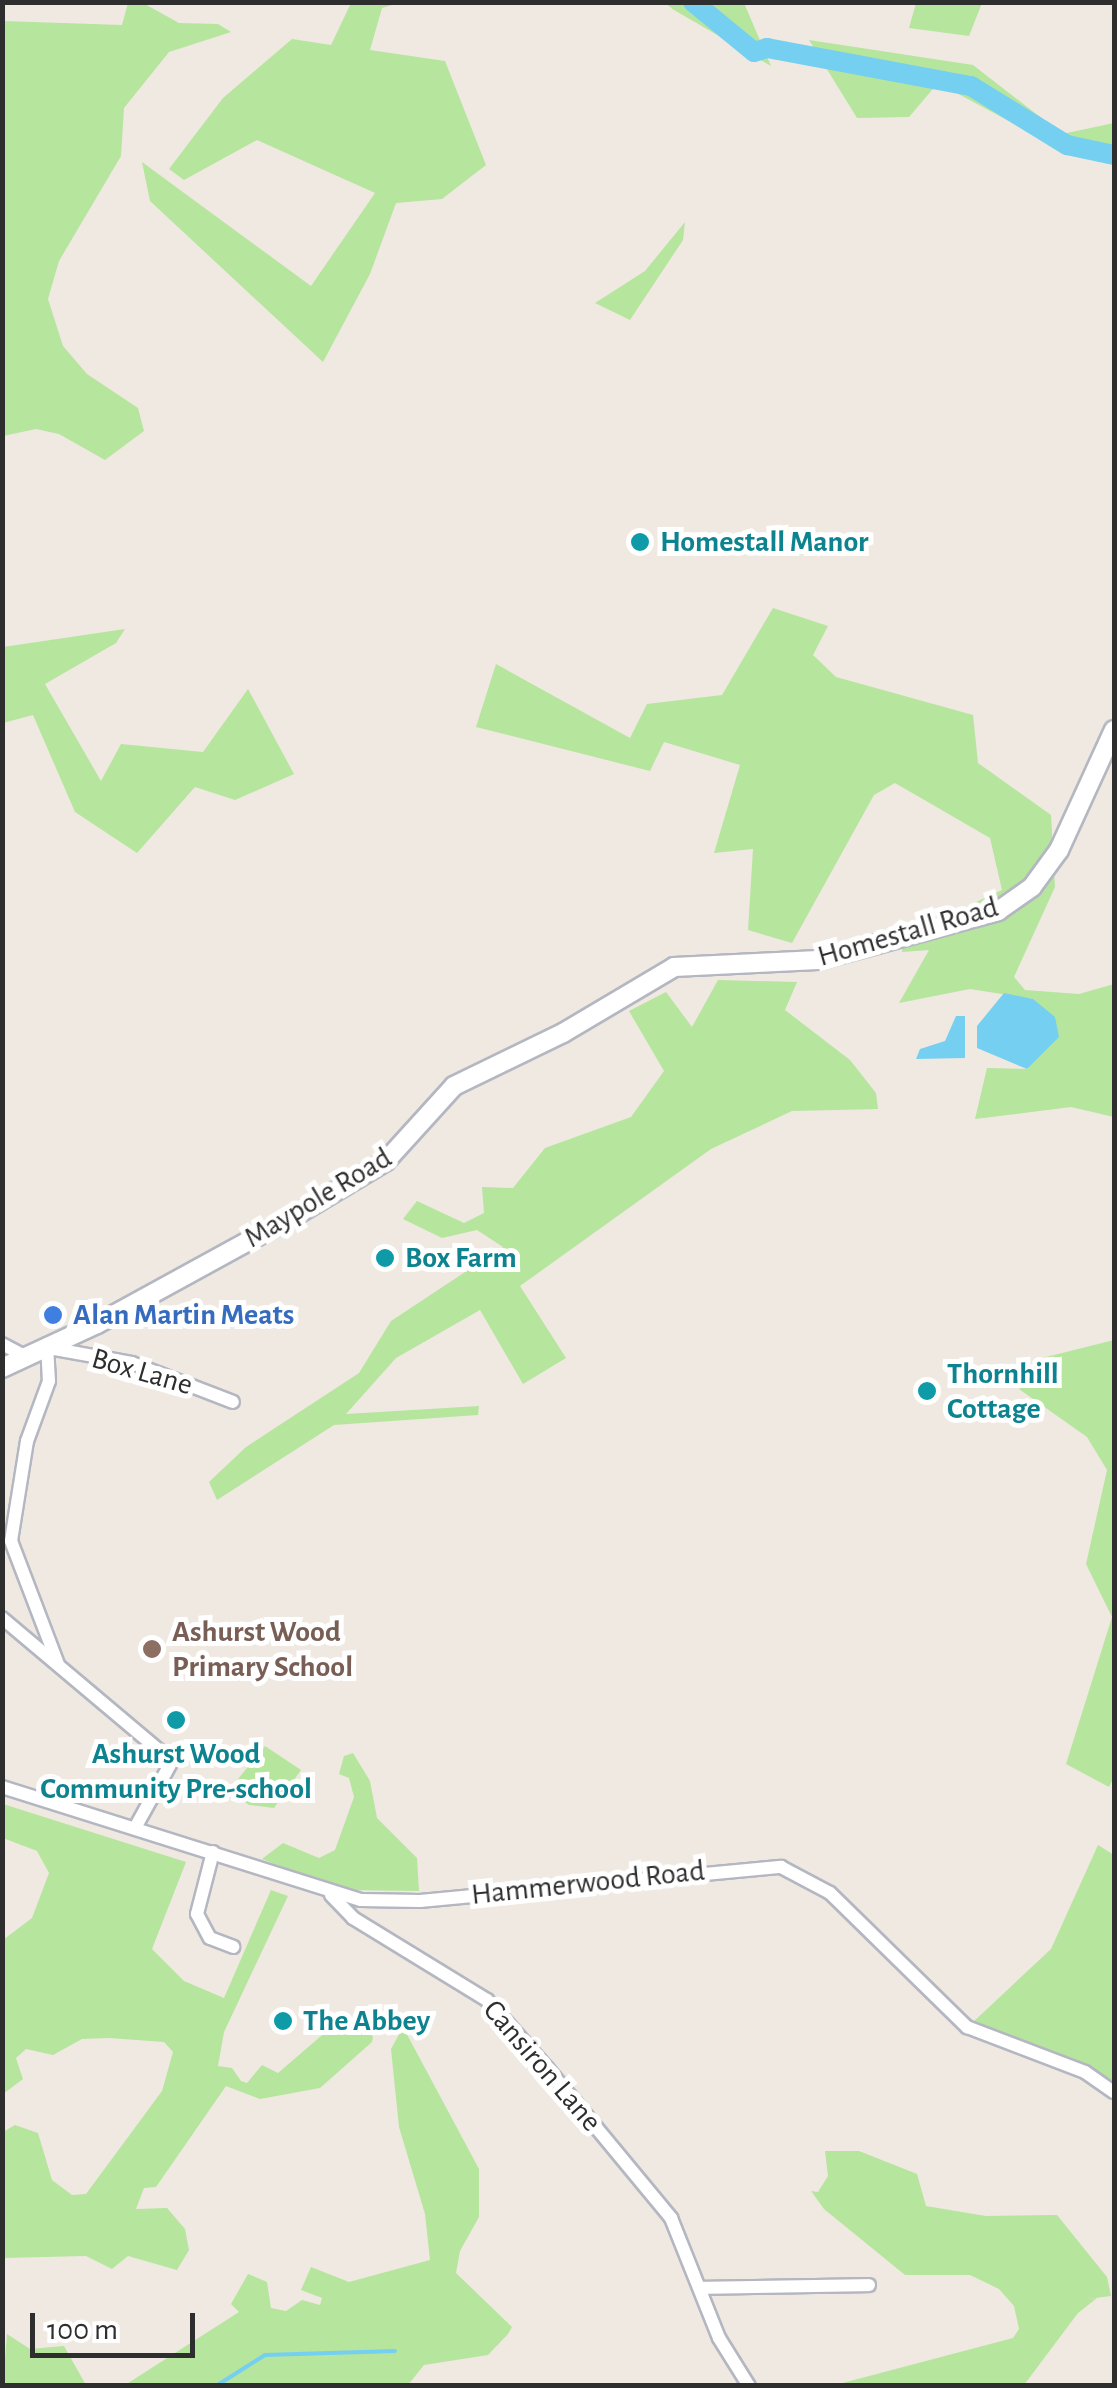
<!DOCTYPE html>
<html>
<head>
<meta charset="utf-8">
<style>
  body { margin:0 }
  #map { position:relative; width:1117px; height:2388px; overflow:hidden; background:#efe9e1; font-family:"Alegreya Sans",sans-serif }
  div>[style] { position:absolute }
  .green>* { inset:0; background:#b6e59e }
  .water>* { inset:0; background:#75cff0 }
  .stream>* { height:4px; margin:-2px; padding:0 2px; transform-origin:2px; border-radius:2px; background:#75cff0 }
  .river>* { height:20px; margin:-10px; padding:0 10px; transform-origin:10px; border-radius:10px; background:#75cff0 }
  .roads { filter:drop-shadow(2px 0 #b4b7c1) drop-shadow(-2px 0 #b4b7c1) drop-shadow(0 2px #b4b7c1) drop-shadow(0 -2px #b4b7c1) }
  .street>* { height:12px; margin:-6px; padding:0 6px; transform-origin:6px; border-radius:6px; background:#fff }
  .secondary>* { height:18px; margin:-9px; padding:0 9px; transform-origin:9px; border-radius:9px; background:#fff }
  .dots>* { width:28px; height:28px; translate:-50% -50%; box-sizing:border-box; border:5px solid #fff; border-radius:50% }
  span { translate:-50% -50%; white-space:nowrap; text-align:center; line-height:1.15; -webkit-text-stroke:10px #fff; paint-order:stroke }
  .culture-label { font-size:30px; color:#0d838f; font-weight:700 }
  .left { translate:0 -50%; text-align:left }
  .street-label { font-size:30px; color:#2e2e2e }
  .shop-label { font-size:30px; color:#366cbe; font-weight:700 }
  .education-label { font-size:30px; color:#785e54; font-weight:700 }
  .frame { position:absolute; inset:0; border:5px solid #2e2e2e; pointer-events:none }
  .scale { position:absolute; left:30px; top:2313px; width:165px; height:45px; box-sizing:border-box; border:5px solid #2e2e2e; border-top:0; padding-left:12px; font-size:30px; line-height:35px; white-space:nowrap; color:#2e2e2e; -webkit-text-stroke:8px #fff; paint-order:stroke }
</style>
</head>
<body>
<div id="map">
  <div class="green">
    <i style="clip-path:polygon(143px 3px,179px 23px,218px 24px,231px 32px,169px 52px,124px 108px,121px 156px,59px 261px,48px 299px,63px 346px,87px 374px,138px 408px,144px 431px,105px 460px,59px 434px,36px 429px,3px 436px,3px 21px,122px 25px,128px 3px)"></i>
    <i style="clip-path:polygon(398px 3px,382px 8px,370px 50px,445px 61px,486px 165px,442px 199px,396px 203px,370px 274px,323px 362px,150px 201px,142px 162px,311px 286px,375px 193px,257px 140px,184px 180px,169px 169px,223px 98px,292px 39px,331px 45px,351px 3px)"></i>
    <i style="clip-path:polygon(665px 3px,744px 3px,771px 66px,674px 10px)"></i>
    <i style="clip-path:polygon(916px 3px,916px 2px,982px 3px,969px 36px,909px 28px)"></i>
    <i style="clip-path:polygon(809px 40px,973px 65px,1062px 134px,1114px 123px,1114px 148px,1074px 156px,938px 83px,909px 117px,857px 118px)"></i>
    <i style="clip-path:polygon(685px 222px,683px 240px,630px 320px,595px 303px,645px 271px)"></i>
    <i style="clip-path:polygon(773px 608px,828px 626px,813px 655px,836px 677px,973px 715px,978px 763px,1051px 815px,1055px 887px,1014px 977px,1025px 990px,1079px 994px,1114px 984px,1114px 1117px,1071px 1107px,975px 1119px,987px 1068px,1028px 1069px,1033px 999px,970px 989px,899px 1003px,929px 950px,902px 952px,907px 922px,948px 915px,1002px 890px,990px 838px,895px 783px,874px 795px,792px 943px,748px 930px,753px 849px,714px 853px,740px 765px,664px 742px,650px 771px,476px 727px,496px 664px,630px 738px,647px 704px,722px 695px)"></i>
    <i style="clip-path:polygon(125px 629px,116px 643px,45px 684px,101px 781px,121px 744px,203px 752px,248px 689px,294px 774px,235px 800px,195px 787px,137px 853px,75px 812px,33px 715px,3px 723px,3px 647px)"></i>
    <i style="clip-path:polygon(718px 980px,797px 982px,785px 1010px,850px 1060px,876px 1093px,878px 1109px,792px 1111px,711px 1149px,520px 1286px,566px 1358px,523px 1384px,480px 1310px,396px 1358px,346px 1414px,479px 1406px,478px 1415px,334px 1425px,217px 1500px,209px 1482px,246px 1447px,359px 1373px,391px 1321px,503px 1247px,477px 1230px,442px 1238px,403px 1219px,417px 1201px,464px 1223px,484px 1213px,482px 1187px,513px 1188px,545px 1148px,631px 1117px,664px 1071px,629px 1011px,666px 992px,692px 1027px)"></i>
    <i style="clip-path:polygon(1114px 1340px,1114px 1777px,1109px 1787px,1066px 1764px,1112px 1617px,1086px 1564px,1107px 1470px,1087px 1437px,1019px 1389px,1038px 1359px)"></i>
    <i style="clip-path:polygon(265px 1746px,301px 1770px,274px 1808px,249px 1805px,229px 1790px)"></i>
    <i style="clip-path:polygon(353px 1753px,370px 1781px,377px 1818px,417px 1858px,419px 1891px,339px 1890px,262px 1859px,283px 1843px,319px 1858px,335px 1850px,354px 1797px,349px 1778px,339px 1774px,344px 1756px)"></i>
    <i style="clip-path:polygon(3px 1804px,186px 1862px,152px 1949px,184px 1981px,224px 1998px,271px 1890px,288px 1896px,224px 2032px,218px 2066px,232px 2068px,241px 2081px,247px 2083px,262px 2065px,278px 2073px,335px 2024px,378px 2006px,372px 2042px,320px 2088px,260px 2099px,226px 2086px,156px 2187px,144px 2188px,136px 2209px,167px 2208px,185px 2229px,189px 2250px,177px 2270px,128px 2256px,112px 2269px,86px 2256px,3px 2258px,3px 2132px,15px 2125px,38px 2133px,52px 2180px,72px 2195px,86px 2194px,162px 2091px,173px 2052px,164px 2042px,109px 2038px,82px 2039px,53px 2055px,26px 2049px,16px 2058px,23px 2079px,3px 2094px,3px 1940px,32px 1918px,49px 1873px,37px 1851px,3px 1838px)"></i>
    <i style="clip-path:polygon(1098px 1845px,1114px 1855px,1114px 2083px,971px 2024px,1051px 1949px)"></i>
    <i style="clip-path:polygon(403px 2027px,479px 2169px,479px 2217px,460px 2251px,456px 2273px,512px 2327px,508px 2334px,488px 2355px,424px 2365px,408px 2385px,125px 2385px,239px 2312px,231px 2304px,248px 2274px,267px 2282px,271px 2308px,286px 2311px,302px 2300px,320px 2305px,322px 2298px,301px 2290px,311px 2267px,349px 2282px,430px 2260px,425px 2214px,399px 2127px,391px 2049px)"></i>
    <i style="clip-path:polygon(825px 2151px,859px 2151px,917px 2174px,926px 2206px,986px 2216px,1057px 2215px,1107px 2277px,1111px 2296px,1079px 2300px,1097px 2298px,1078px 2313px,1024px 2385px,835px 2385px,1013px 2338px,1019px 2329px,1014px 2306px,999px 2289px,970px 2275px,905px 2275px,824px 2209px,811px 2191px,818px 2192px,828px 2176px)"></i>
    <i style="clip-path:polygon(7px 2334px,30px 2349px,64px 2346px,86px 2385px,3px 2385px)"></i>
  </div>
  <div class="water">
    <i style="clip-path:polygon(1004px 993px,1033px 999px,1055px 1017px,1059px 1037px,1027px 1069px,977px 1048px,977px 1026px)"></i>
    <i style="clip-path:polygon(956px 1016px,965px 1016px,965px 1058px,916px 1059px,920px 1049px,945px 1041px)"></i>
  </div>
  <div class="stream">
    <i style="left:216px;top:2386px;width:58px;rotate:-32.3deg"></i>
    <i style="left:265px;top:2355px;width:130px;rotate:-1.8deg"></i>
  </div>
  <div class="river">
    <i style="left:693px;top:2px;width:79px;rotate:39.3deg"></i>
    <i style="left:754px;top:52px;width:14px;rotate:-17deg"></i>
    <i style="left:767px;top:48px;width:208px;rotate:10.6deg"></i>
    <i style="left:971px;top:86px;width:113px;rotate:31.6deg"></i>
    <i style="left:1067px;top:145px;width:48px;rotate:12deg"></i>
  </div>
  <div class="roads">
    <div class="street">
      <i style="left:2px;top:1344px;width:24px;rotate:28deg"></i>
      <i style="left:47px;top:1344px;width:37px;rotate:87deg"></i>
      <i style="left:49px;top:1381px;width:64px;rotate:110.1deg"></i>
      <i style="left:27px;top:1441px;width:101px;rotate:99.1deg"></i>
      <i style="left:11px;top:1541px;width:132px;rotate:69.1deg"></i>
      <i style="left:49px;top:1348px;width:84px;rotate:10.2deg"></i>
      <i style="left:132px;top:1363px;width:108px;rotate:21.1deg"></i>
      <i style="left:2px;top:1618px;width:222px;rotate:40.1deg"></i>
      <i style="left:172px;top:1761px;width:77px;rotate:118.9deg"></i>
      <i style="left:2px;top:1787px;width:376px;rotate:17.5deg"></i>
      <i style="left:361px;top:1900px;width:59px;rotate:1deg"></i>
      <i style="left:420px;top:1901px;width:363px;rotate:-5.4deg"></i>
      <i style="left:781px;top:1867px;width:55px;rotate:28deg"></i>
      <i style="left:830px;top:1893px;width:192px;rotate:44.4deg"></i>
      <i style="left:967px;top:2027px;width:126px;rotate:20.9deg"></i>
      <i style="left:1085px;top:2072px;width:35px;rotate:35deg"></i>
      <i style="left:213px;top:1852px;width:64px;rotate:104.5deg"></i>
      <i style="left:197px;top:1914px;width:27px;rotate:62deg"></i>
      <i style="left:210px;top:1938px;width:25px;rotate:21deg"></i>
      <i style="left:331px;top:1895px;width:32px;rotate:46deg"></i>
      <i style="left:353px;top:1918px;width:157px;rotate:31.5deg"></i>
      <i style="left:487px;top:2000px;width:91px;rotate:48.6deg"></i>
      <i style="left:547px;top:2068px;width:195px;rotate:50.4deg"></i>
      <i style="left:671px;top:2218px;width:129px;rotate:68.2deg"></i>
      <i style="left:719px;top:2338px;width:57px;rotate:58deg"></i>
      <i style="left:700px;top:2288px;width:169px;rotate:-1deg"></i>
    </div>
    <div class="secondary">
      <i style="left:2px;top:1368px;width:105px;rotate:-24.9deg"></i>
      <i style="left:97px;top:1324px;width:227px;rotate:-28.7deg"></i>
      <i style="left:296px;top:1215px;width:105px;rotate:-31deg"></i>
      <i style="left:386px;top:1161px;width:101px;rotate:-47.8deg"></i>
      <i style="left:454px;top:1086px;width:121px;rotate:-25.9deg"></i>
      <i style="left:563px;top:1033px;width:129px;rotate:-30.7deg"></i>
      <i style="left:674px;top:967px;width:144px;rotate:-2.8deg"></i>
      <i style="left:818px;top:960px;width:187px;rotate:-15.2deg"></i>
      <i style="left:998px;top:911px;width:42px;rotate:-35.2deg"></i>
      <i style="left:1032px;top:887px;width:46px;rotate:-53.9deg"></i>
      <i style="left:1059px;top:850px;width:132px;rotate:-65.4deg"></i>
    </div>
  </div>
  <div class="dots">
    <i style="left:640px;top:542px;background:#0f9aa8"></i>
    <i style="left:385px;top:1258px;background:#0f9aa8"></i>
    <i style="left:53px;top:1315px;background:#3f7fe0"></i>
    <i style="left:927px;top:1391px;background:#0f9aa8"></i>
    <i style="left:152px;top:1649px;background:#8d6e63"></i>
    <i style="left:176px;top:1720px;background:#0f9aa8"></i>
    <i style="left:283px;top:2021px;background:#0f9aa8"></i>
  </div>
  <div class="culture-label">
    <span class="left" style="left:660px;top:542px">Homestall Manor</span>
    <span class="left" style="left:405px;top:1258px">Box Farm</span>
    <span class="left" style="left:947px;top:1391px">Thornhill<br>Cottage</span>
    <span style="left:176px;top:1771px">Ashurst Wood<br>Community Pre-school</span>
    <span class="left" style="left:303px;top:2021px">The Abbey</span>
  </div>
  <div class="street-label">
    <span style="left:908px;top:932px;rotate:-16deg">Homestall Road</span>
    <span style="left:318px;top:1198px;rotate:-31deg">Maypole Road</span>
    <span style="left:142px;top:1372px;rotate:16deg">Box Lane</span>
    <span style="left:588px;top:1883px;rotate:-6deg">Hammerwood Road</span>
    <span style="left:542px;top:2066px;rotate:49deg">Cansiron Lane</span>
  </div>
  <div class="shop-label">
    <span class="left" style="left:73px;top:1315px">Alan Martin Meats</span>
  </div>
  <div class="education-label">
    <span class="left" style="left:172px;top:1649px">Ashurst Wood<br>Primary School</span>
  </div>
  <div class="frame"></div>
  <div class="scale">100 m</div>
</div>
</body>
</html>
